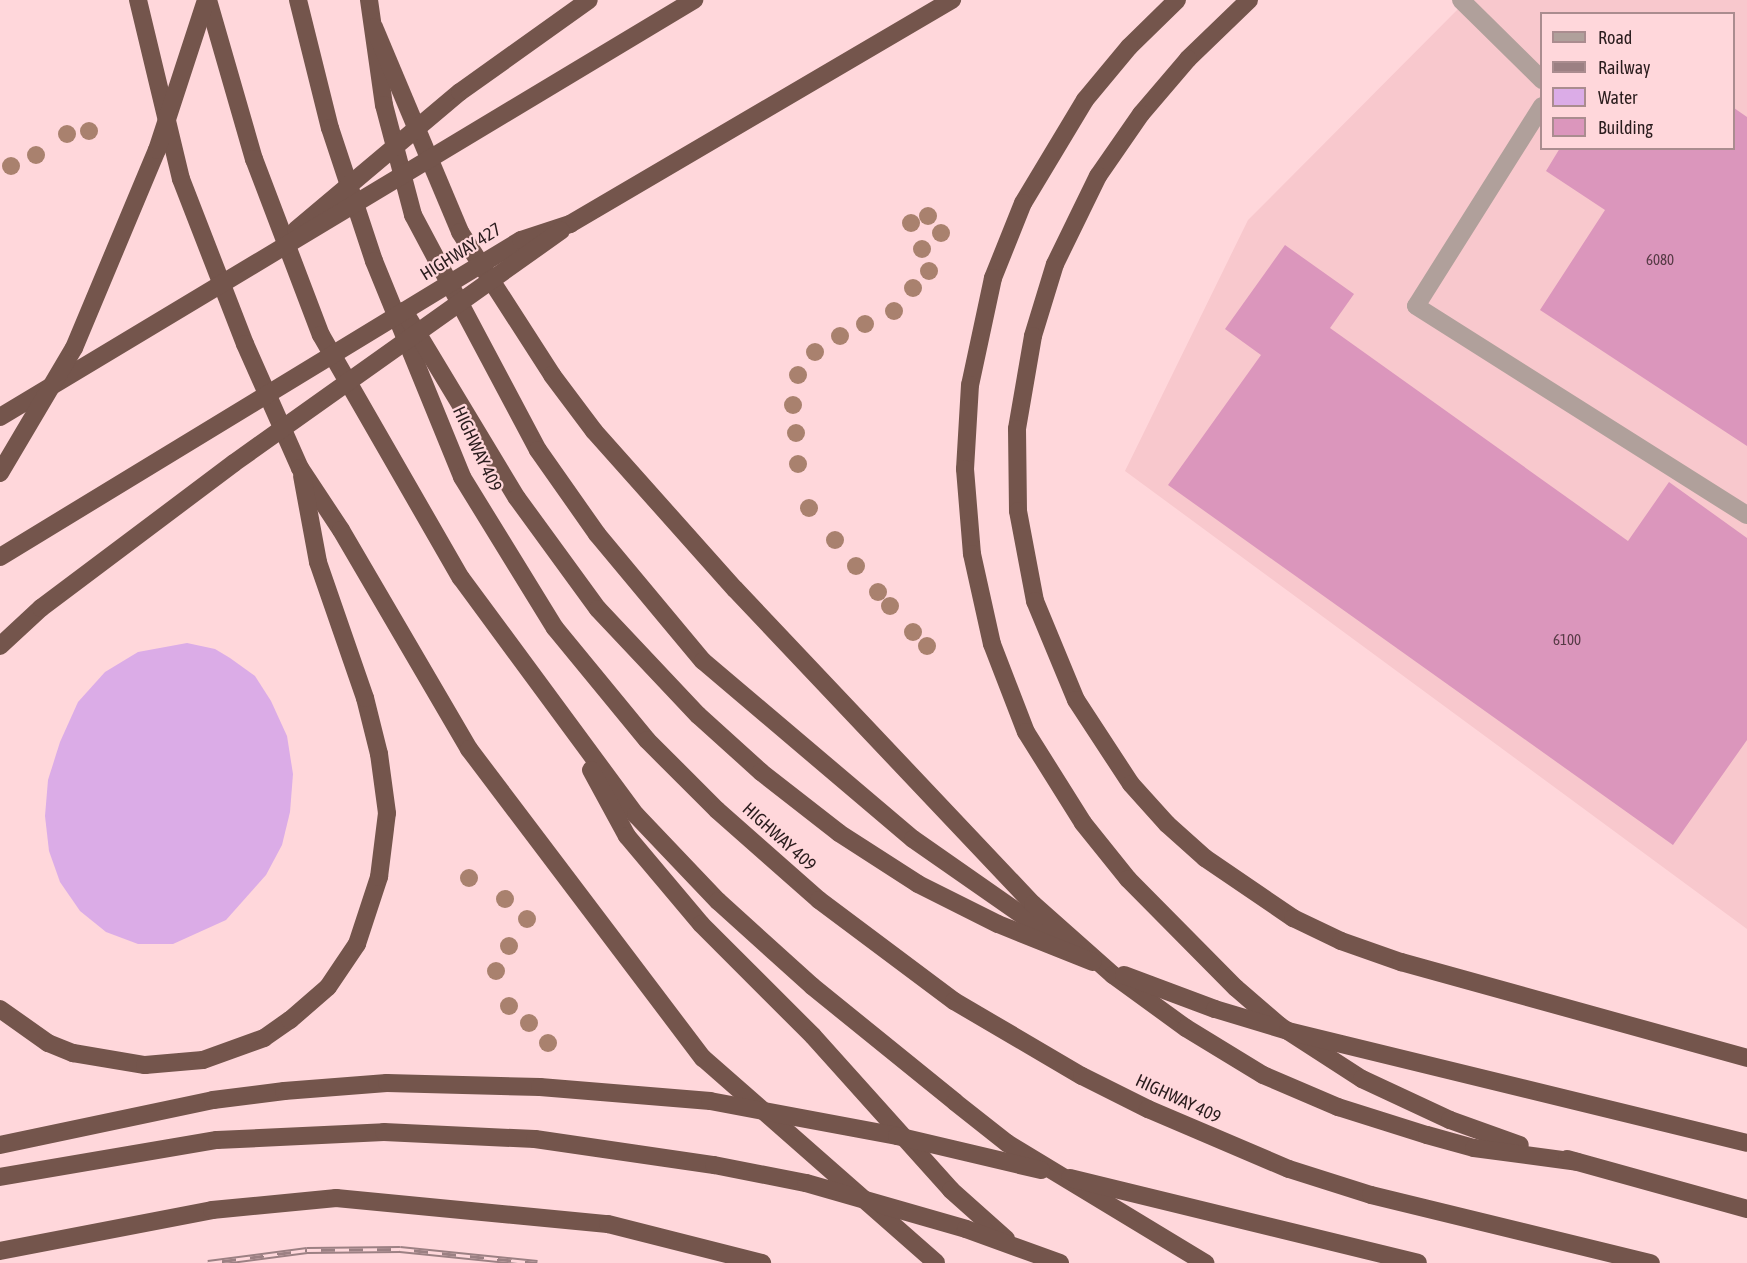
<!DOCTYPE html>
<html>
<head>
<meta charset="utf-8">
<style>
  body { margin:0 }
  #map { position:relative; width:1747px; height:1263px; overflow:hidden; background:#ffd7db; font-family:"Asap Condensed",sans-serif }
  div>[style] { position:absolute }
  .built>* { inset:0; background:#f8c8cd }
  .water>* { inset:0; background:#dbace7 }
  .building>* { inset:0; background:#db96bc }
  .minor>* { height:18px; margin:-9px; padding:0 9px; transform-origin:9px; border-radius:9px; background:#b0a09b }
  .highway>* { height:18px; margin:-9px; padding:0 9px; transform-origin:9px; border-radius:9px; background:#74554c }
  .rail>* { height:7px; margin-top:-3.5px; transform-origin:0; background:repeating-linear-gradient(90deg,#ffd7db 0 14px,#9c8083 0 28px); box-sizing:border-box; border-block:2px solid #9c8083 }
  .trees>* { width:18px; height:18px; margin:-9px; border-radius:50%; background:#a9816e }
  span { translate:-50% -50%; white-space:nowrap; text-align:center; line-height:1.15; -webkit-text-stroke:4.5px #ffd7db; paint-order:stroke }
  .number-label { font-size:15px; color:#563a45 }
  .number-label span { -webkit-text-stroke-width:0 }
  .street-label { font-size:18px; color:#2a1c1d }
  .legend { position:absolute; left:1540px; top:12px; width:195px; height:138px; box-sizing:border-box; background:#ffd7db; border:2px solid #aa8c8f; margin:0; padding:8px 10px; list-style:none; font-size:18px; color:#2a1c1d }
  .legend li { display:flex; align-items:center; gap:12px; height:30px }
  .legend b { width:30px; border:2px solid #aa8c8f }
</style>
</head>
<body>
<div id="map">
  <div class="built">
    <i style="clip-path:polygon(evenodd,1467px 0,1747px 0,1747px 929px,1125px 471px,1248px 220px,1467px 0,1542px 14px,1734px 14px,1734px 148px,1542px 148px,1542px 14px)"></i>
  </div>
  <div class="water">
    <i style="clip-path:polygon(187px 643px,215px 649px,230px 658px,255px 676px,271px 701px,287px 736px,293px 774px,290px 812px,282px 845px,266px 875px,226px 920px,173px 944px,138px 944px,106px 932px,80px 911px,60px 882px,49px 851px,45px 816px,48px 780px,60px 742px,78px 702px,105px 672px,138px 652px)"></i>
  </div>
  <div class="building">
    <i style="clip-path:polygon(1734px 108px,1747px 117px,1747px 446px,1540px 310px,1605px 210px,1546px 171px,1560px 148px,1734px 148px)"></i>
    <i style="clip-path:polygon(1285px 245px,1354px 294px,1330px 328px,1628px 541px,1669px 482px,1747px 538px,1747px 740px,1673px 845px,1168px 485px,1261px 355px,1225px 329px)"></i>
  </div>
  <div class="minor">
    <i style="left:1461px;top:0;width:114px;rotate:44.6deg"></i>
    <i style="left:1542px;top:106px;width:236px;rotate:122.2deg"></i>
    <i style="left:1416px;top:306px;width:391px;rotate:32.3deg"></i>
  </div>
  <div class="highway">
    <i style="left:138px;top:0;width:184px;rotate:76.5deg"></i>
    <i style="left:181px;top:179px;width:177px;rotate:68.8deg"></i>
    <i style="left:245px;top:344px;width:136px;rotate:66.1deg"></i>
    <i style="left:300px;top:468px;width:74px;rotate:56.5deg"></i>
    <i style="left:341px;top:530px;width:254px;rotate:59.7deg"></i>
    <i style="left:469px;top:749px;width:388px;rotate:52.9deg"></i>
    <i style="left:703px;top:1058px;width:310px;rotate:41.3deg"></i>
    <i style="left:208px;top:0;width:166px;rotate:73.9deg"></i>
    <i style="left:254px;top:159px;width:188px;rotate:69.2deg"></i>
    <i style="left:321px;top:335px;width:280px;rotate:60.1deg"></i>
    <i style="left:461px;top:578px;width:295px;rotate:53.6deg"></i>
    <i style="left:636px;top:815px;width:119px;rotate:46.4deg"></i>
    <i style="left:718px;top:901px;width:127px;rotate:42.1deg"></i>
    <i style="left:812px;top:986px;width:184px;rotate:39deg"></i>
    <i style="left:955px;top:1102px;width:66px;rotate:38.3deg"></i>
    <i style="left:1007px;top:1143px;width:232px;rotate:31.2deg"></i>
    <i style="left:298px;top:0;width:132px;rotate:76deg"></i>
    <i style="left:330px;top:128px;width:140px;rotate:71.7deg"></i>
    <i style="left:374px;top:261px;width:233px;rotate:67.8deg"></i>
    <i style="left:462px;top:477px;width:177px;rotate:58.4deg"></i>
    <i style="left:555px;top:628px;width:145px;rotate:50.6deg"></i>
    <i style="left:647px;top:740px;width:99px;rotate:45deg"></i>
    <i style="left:717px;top:810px;width:136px;rotate:41.4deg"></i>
    <i style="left:819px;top:900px;width:169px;rotate:36.8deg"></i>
    <i style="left:954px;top:1001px;width:148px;rotate:30.4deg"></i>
    <i style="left:1082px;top:1076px;width:74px;rotate:26.6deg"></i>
    <i style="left:1148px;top:1109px;width:153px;rotate:23.1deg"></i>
    <i style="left:1289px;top:1169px;width:86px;rotate:17.6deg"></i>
    <i style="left:1371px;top:1195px;width:288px;rotate:13.7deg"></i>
    <i style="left:369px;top:0;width:106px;rotate:81.9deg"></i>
    <i style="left:384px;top:105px;width:114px;rotate:75.2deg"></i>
    <i style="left:413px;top:215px;width:266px;rotate:62deg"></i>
    <i style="left:538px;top:450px;width:103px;rotate:54.9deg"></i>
    <i style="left:597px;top:534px;width:165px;rotate:50.2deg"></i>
    <i style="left:703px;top:661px;width:275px;rotate:40.3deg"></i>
    <i style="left:913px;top:839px;width:173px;rotate:34.9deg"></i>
    <i style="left:1177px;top:0;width:67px;rotate:135.6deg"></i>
    <i style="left:1129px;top:47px;width:69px;rotate:129.7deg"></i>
    <i style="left:1085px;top:100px;width:120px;rotate:121deg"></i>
    <i style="left:1023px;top:203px;width:81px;rotate:111.8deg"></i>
    <i style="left:993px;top:278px;width:109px;rotate:102.1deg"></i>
    <i style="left:970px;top:385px;width:84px;rotate:93.4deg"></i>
    <i style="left:965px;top:469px;width:85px;rotate:85.3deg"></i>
    <i style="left:972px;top:554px;width:92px;rotate:77.5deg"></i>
    <i style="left:992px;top:644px;width:94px;rotate:68.9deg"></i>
    <i style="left:1026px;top:732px;width:107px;rotate:57.9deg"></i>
    <i style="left:1083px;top:823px;width:72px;rotate:51.2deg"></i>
    <i style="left:1128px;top:879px;width:153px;rotate:45.3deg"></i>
    <i style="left:1236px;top:988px;width:58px;rotate:40.8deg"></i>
    <i style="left:1280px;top:1026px;width:98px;rotate:32.9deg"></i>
    <i style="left:1362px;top:1079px;width:97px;rotate:25deg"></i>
    <i style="left:1450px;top:1120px;width:74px;rotate:19.7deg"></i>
    <i style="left:1249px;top:0;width:85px;rotate:136deg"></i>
    <i style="left:1188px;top:59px;width:72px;rotate:130.5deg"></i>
    <i style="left:1141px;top:114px;width:75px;rotate:124.7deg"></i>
    <i style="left:1098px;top:176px;width:98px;rotate:116deg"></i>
    <i style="left:1055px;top:264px;width:75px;rotate:107deg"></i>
    <i style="left:1033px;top:336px;width:94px;rotate:99.8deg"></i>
    <i style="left:1017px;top:429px;width:82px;rotate:89.3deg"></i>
    <i style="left:1018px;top:511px;width:92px;rotate:79.3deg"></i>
    <i style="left:1035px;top:601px;width:107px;rotate:67.5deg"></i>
    <i style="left:1076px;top:700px;width:100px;rotate:56.8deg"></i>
    <i style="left:1131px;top:784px;width:54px;rotate:48deg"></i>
    <i style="left:1167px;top:824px;width:51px;rotate:41.8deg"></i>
    <i style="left:1205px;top:858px;width:107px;rotate:34.3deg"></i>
    <i style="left:1293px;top:918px;width:53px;rotate:25.6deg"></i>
    <i style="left:1341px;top:941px;width:64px;rotate:19.3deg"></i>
    <i style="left:1401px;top:962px;width:359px;rotate:15.5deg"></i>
    <i style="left:374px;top:27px;width:222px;rotate:67.2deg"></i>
    <i style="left:460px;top:232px;width:170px;rotate:57.2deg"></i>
    <i style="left:552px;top:375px;width:70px;rotate:53.1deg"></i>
    <i style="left:594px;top:431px;width:212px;rotate:48.3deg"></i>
    <i style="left:735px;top:589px;width:434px;rotate:46.6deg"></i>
    <i style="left:1033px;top:904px;width:107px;rotate:41.6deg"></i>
    <i style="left:1113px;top:975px;width:90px;rotate:36deg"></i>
    <i style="left:1186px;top:1028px;width:90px;rotate:31.4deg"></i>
    <i style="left:1263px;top:1075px;width:82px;rotate:23.1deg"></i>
    <i style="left:1338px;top:1107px;width:93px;rotate:17.5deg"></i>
    <i style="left:1427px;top:1135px;width:49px;rotate:15.5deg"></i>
    <i style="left:1474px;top:1148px;width:104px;rotate:7.7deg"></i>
    <i style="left:296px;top:230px;width:214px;rotate:-40.1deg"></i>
    <i style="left:460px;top:92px;width:158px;rotate:-35.5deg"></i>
    <i style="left:404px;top:311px;width:218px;rotate:58.9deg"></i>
    <i style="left:517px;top:498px;width:137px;rotate:53.9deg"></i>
    <i style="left:598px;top:609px;width:146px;rotate:46.7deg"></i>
    <i style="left:698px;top:715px;width:85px;rotate:42.1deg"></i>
    <i style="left:761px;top:772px;width:99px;rotate:38deg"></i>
    <i style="left:839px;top:833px;width:94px;rotate:32.8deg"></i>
    <i style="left:918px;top:884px;width:89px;rotate:26.6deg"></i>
    <i style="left:998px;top:924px;width:102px;rotate:21.8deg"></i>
    <i style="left:0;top:417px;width:810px;rotate:-31deg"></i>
    <i style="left:0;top:473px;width:145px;rotate:-59.4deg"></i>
    <i style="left:74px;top:348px;width:215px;rotate:-67.3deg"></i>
    <i style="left:157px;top:150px;width:158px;rotate:-71.9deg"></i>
    <i style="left:0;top:557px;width:610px;rotate:-31.32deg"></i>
    <i style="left:521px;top:240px;width:52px;rotate:-18.1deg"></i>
    <i style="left:570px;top:224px;width:443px;rotate:-30.4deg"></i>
    <i style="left:0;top:646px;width:56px;rotate:-42.8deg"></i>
    <i style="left:41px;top:608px;width:241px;rotate:-36.9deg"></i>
    <i style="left:234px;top:463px;width:401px;rotate:-35.4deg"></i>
    <i style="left:591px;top:770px;width:75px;rotate:61.4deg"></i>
    <i style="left:627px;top:836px;width:115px;rotate:49.9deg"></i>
    <i style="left:701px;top:924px;width:158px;rotate:45deg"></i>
    <i style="left:813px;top:1036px;width:207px;rotate:48.1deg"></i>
    <i style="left:951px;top:1190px;width:74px;rotate:41.7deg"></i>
    <i style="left:1124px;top:975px;width:97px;rotate:20.5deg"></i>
    <i style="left:1215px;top:1009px;width:76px;rotate:16.8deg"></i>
    <i style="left:1288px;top:1031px;width:472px;rotate:13.7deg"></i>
    <i style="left:0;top:1009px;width:59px;rotate:35.3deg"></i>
    <i style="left:48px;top:1043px;width:27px;rotate:22deg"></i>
    <i style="left:73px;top:1053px;width:73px;rotate:9.5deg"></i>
    <i style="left:145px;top:1065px;width:58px;rotate:-4.9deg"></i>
    <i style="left:203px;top:1060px;width:65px;rotate:-19.8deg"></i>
    <i style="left:264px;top:1038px;width:32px;rotate:-35deg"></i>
    <i style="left:290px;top:1020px;width:50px;rotate:-41deg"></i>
    <i style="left:328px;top:987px;width:52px;rotate:-56deg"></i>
    <i style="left:357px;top:944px;width:71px;rotate:-71.8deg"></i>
    <i style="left:379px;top:877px;width:64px;rotate:-82.9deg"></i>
    <i style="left:387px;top:813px;width:60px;rotate:-97.7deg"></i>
    <i style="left:379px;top:754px;width:58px;rotate:-104deg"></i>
    <i style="left:365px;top:698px;width:144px;rotate:-109.1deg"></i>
    <i style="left:318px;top:562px;width:87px;rotate:-100.5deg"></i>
    <i style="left:0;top:1145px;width:218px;rotate:-11.9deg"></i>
    <i style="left:213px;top:1100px;width:72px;rotate:-7.2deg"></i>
    <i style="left:284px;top:1091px;width:103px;rotate:-4.4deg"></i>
    <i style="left:387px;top:1083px;width:153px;rotate:1.5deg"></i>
    <i style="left:540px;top:1087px;width:171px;rotate:4.7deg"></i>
    <i style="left:710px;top:1101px;width:190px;rotate:10.6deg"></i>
    <i style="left:897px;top:1136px;width:148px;rotate:13.3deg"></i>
    <i style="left:1567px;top:1159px;width:187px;rotate:15.5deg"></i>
    <i style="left:0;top:1177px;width:220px;rotate:-9.7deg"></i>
    <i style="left:217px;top:1140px;width:167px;rotate:-2.7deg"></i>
    <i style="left:384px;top:1132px;width:151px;rotate:2.7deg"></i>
    <i style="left:535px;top:1139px;width:181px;rotate:8.3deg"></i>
    <i style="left:714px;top:1165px;width:94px;rotate:11.1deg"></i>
    <i style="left:806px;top:1183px;width:166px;rotate:16deg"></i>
    <i style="left:966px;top:1229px;width:100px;rotate:19.9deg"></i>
    <i style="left:1070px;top:1178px;width:358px;rotate:13.7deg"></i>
    <i style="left:0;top:1251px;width:216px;rotate:-10.9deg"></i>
    <i style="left:212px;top:1210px;width:125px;rotate:-5.5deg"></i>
    <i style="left:336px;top:1198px;width:273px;rotate:5.5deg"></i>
    <i style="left:608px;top:1224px;width:159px;rotate:14.2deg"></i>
  </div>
  <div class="rail">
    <i style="left:208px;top:1263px;width:100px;rotate:-7.5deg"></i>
    <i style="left:307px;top:1250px;width:93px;rotate:-0.6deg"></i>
    <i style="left:400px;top:1249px;width:138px;rotate:5.8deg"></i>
  </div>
  <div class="trees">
    <i style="left:89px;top:131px"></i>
    <i style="left:67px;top:134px"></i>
    <i style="left:36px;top:155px"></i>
    <i style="left:11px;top:166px"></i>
    <i style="left:928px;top:216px"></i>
    <i style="left:911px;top:223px"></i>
    <i style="left:941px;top:233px"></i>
    <i style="left:922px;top:249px"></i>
    <i style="left:929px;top:271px"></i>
    <i style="left:913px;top:288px"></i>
    <i style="left:894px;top:311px"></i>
    <i style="left:865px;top:324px"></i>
    <i style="left:840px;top:336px"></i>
    <i style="left:815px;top:352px"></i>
    <i style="left:798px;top:375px"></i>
    <i style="left:793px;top:405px"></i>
    <i style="left:796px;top:433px"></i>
    <i style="left:798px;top:464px"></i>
    <i style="left:809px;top:508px"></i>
    <i style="left:835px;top:540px"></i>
    <i style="left:856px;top:566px"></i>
    <i style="left:878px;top:592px"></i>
    <i style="left:890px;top:606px"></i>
    <i style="left:913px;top:632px"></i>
    <i style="left:927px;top:646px"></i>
    <i style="left:469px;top:878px"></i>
    <i style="left:505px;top:899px"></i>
    <i style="left:527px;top:919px"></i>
    <i style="left:509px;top:946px"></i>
    <i style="left:496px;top:971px"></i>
    <i style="left:509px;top:1006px"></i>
    <i style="left:529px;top:1023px"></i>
    <i style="left:548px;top:1043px"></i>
  </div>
  <div class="number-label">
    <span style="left:1660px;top:260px">6080</span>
    <span style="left:1567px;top:640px">6100</span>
  </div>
  <div class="street-label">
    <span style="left:461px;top:252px;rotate:-32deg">HIGHWAY 427</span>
    <span style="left:477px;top:449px;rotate:65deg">HIGHWAY 409</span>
    <span style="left:779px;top:837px;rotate:42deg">HIGHWAY 409</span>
    <span style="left:1178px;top:1099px;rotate:25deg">HIGHWAY 409</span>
  </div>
  <ul class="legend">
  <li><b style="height:8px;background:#b0a09b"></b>Road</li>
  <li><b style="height:8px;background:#9c8083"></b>Railway</li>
  <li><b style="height:16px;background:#dbace7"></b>Water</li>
  <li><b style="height:16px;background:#db96bc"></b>Building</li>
  </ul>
</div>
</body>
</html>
